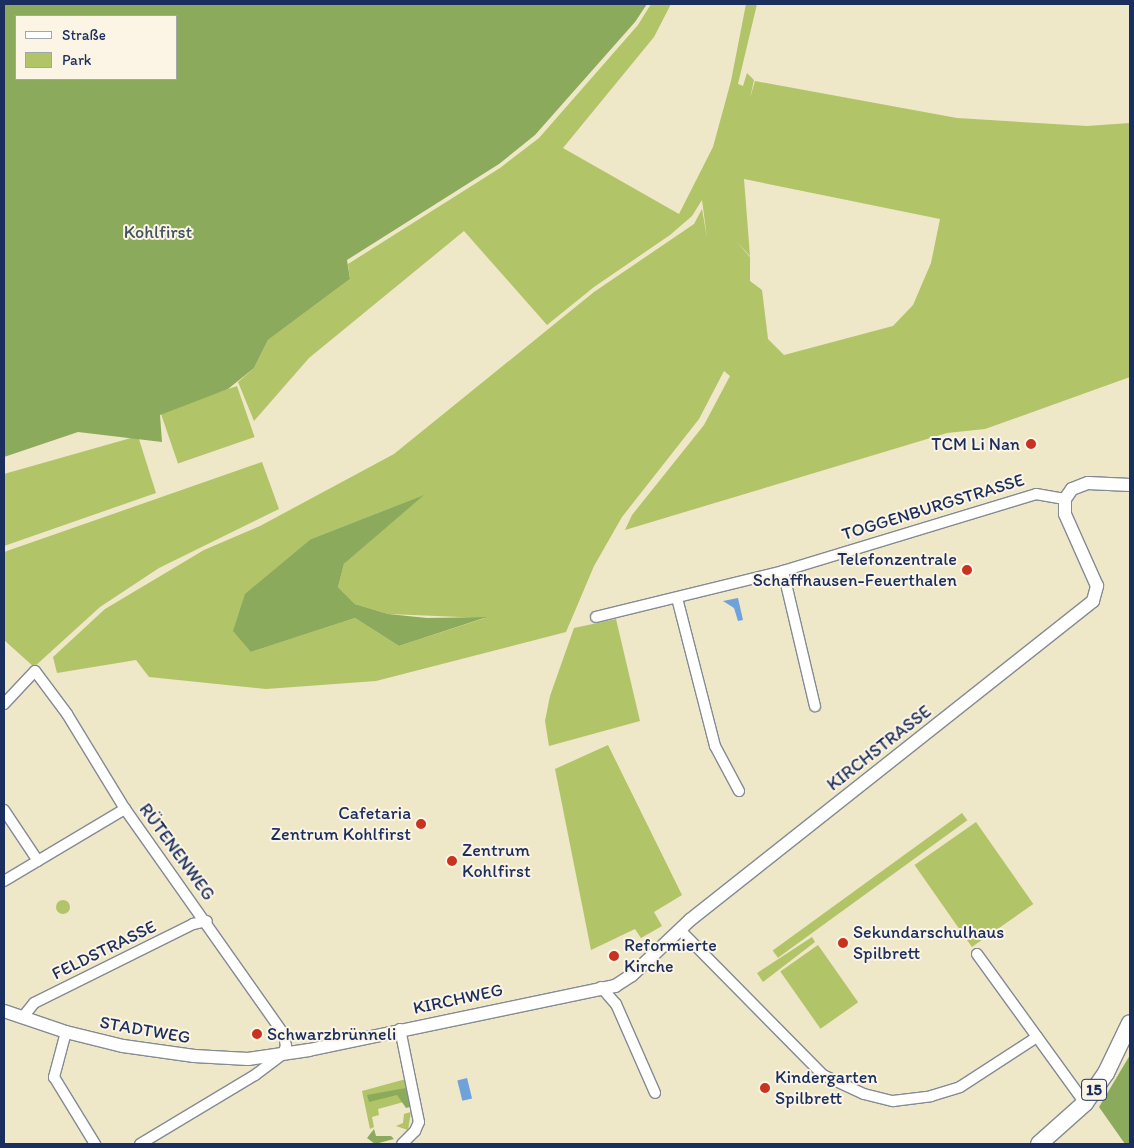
<!DOCTYPE html>
<html>
<head>
<meta charset="utf-8">
<style>
  body { margin:0 }
  #map { position:relative; width:1134px; height:1148px; overflow:hidden; background:#eee7c8; font-family:Itim,sans-serif }
  div>[style] { position:absolute }
  .green>* { inset:0; background:#b1c467; transform-origin:0 0 }
  .round { border-radius:50% }
  .forest>* { inset:0; background:#8caa5c }
  .water>* { inset:0; background:#6fa2db; transform-origin:0 0 }
  .roads { filter:drop-shadow(1px 0 #848b93) drop-shadow(-1px 0 #848b93) drop-shadow(0 1px #848b93) drop-shadow(0 -1px #848b93) }
  .minor>* { height:10px; margin:-5px; padding:0 5px; transform-origin:5px; border-radius:5px; background:#fff }
  .tertiary>* { height:12px; margin:-6px; padding:0 6px; transform-origin:6px; border-radius:6px; background:#fff }
  .primary>* { height:16px; margin:-8px; padding:0 8px; transform-origin:8px; border-radius:8px; background:#fff }
  .dots>* { width:14px; height:14px; translate:-50% -50%; box-sizing:border-box; border:2px solid #fcf5e5; border-radius:50% }
  span { translate:-50% -50%; white-space:nowrap; text-align:center; line-height:1.15; -webkit-text-stroke:4px #fcf5e5; paint-order:stroke }
  .shield-label span { padding:1px 4px; background:#fcf5e5; border:1px solid; border-radius:4px; -webkit-text-stroke-width:0 }
  .shield-label { font-size:16px; color:#1b2f5e; font-weight:700 }
  .park-label { font-size:18px; color:#405460 }
  .poi-label { font-size:18px; color:#1b2f5e }
  .right { translate:-100% -50%; text-align:right }
  .left { translate:0 -50%; text-align:left }
  .street-label { font-size:18px; color:#1b2f5e }
  .frame { position:absolute; inset:0; border:5px solid #1b2f5e; pointer-events:none }
  .legend { position:absolute; left:15px; top:15px; width:162px; height:65px; box-sizing:border-box; background:#fcf5e5; border:1px solid #a2a6af; margin:0; padding:6px 9px; list-style:none; font-size:15px; color:#1b2f5e }
  .legend li { display:flex; align-items:center; gap:10px; height:25px }
  .legend b { width:25px; border:1px solid #a2a6af }
</style>
</head>
<body>
<div id="map">
  <div class="green">
    <i style="clip-path:polygon(evenodd,651px 4px,671px 4px,654px 37px,563px 148px,679px 214px,713px 147px,731px 81px,746px 4px,757px 4px,738px 84px,743px 86px,747px 73px,754px 80px,750px 98px,755px 81px,957px 118px,1087px 126px,1130px 123px,1130px 377px,985px 429px,947px 433px,625px 530px,632px 515px,704px 425px,730px 376px,724px 371px,699px 419px,622px 517px,594px 566px,566px 632px,376px 681px,266px 689px,149px 677px,136px 660px,57px 673px,53px 657px,105px 609px,204px 550px,260px 526px,394px 454px,594px 292px,694px 224px,702px 209px,707px 238px,702px 200px,692px 216px,670px 235px,594px 287px,547px 325px,464px 231px,309px 358px,254px 421px,238px 382px,254px 368px,268px 340px,350px 279px,348px 264px,500px 168px,539px 138px,638px 25px,651px 4px,744px 179px,940px 219px,931px 263px,913px 305px,893px 326px,784px 355px,768px 339px,762px 290px,750px 281px,750px 257px,736px 241px,750px 256px,744px 179px,651px 4px,422px 496px,344px 564px,338px 587px,355px 604px,388px 614px,485px 618px,399px 646px,355px 618px,251px 652px,311px 539px,422px 496px)"></i>
    <i style="left:237px;top:386px;width:54px;height:81px;rotate:71deg"></i>
    <i style="clip-path:polygon(138px 436px,156px 493px,4px 546px,4px 474px)"></i>
    <i style="clip-path:polygon(262px 462px,279px 509px,159px 568px,100px 607px,34px 667px,4px 640px,4px 552px)"></i>
    <i style="clip-path:polygon(616px 619px,640px 721px,549px 746px,545px 721px,550px 696px,574px 628px)"></i>
    <i style="clip-path:polygon(608px 745px,682px 895px,654px 912px,662px 926px,641px 938px,635px 929px,591px 950px,555px 769px)"></i>
    <i style="left:962px;top:813px;width:9px;height:234px;rotate:54deg"></i>
    <i style="left:976px;top:822px;width:100px;height:75px;rotate:55deg"></i>
    <i class="round" style="left:56px;top:900px;width:14px;height:14px"></i>
    <i style="clip-path:polygon(812px 937px,815px 942px,763px 982px,757px 973px)"></i>
    <i style="left:818px;top:945px;width:70px;height:46px;rotate:55deg"></i>
    <i style="clip-path:polygon(406px 1079px,411px 1100px,378px 1109px,379px 1115px,372px 1117px,374px 1127px,370px 1129px,362px 1091px)"></i>
    <i style="clip-path:polygon(411px 1112px,408px 1130px,396px 1126px,403px 1123px,404px 1114px)"></i>
  </div>
  <div class="forest">
    <i style="clip-path:polygon(evenodd,4px 4px,647px 4px,635px 22px,535px 135px,499px 164px,347px 260px,350px 279px,268px 340px,254px 368px,228px 389px,160px 415px,162px 442px,78px 432px,4px 457px,4px 4px,16px 16px,176px 16px,176px 79px,16px 79px,16px 16px)"></i>
    <i style="clip-path:polygon(424px 495px,344px 564px,338px 587px,355px 604px,388px 614px,427px 618px,487px 617px,399px 646px,355px 618px,251px 652px,233px 631px,245px 594px,311px 539px)"></i>
    <i style="clip-path:polygon(1130px 1055px,1130px 1144px,1125px 1144px,1099px 1107px)"></i>
    <i style="clip-path:polygon(406px 1088px,410px 1107px,406px 1108px,397px 1095px,369px 1102px,367px 1095px)"></i>
    <i style="clip-path:polygon(374px 1129px,376px 1136px,391px 1136px,394px 1139px,375px 1144px,367px 1138px)"></i>
  </div>
  <div class="water">
    <i style="clip-path:polygon(738px 598px,743px 620px,738px 621px,734px 608px,723px 601px)"></i>
    <i style="left:467px;top:1078px;width:21px;height:10px;rotate:76deg"></i>
  </div>
  <div class="roads">
    <div class="minor">
      <i style="left:783px;top:571px;width:139px;rotate:76.7deg"></i>
      <i style="left:677px;top:598px;width:153px;rotate:75.6deg"></i>
      <i style="left:715px;top:746px;width:51px;rotate:61.9deg"></i>
      <i style="left:596px;top:617px;width:193px;rotate:-13.8deg"></i>
      <i style="left:783px;top:571px;width:264px;rotate:-16.9deg"></i>
      <i style="left:1036px;top:494px;width:29px;rotate:10deg"></i>
      <i style="left:4px;top:704px;width:45px;rotate:-46.8deg"></i>
      <i style="left:35px;top:671px;width:54px;rotate:53.3deg"></i>
      <i style="left:67px;top:714px;width:111px;rotate:58.6deg"></i>
      <i style="left:125px;top:809px;width:276px;rotate:54.8deg"></i>
      <i style="left:284px;top:1034px;width:12px;rotate:81deg"></i>
      <i style="left:286px;top:1046px;width:9px;rotate:111deg"></i>
      <i style="left:283px;top:1054px;width:35px;rotate:143deg"></i>
      <i style="left:255px;top:1075px;width:134px;rotate:149deg"></i>
      <i style="left:4px;top:810px;width:61px;rotate:56.3deg"></i>
      <i style="left:4px;top:881px;width:141px;rotate:-30.8deg"></i>
      <i style="left:680px;top:930px;width:204px;rotate:45.4deg"></i>
      <i style="left:823px;top:1075px;width:45px;rotate:24.9deg"></i>
      <i style="left:864px;top:1094px;width:30px;rotate:14deg"></i>
      <i style="left:893px;top:1101px;width:38px;rotate:-7deg"></i>
      <i style="left:931px;top:1096px;width:30px;rotate:-17deg"></i>
      <i style="left:960px;top:1087px;width:92px;rotate:-33deg"></i>
      <i style="left:977px;top:954px;width:184px;rotate:54.1deg"></i>
      <i style="left:601px;top:987px;width:23px;rotate:49deg"></i>
      <i style="left:616px;top:1004px;width:97px;rotate:66.3deg"></i>
      <i style="left:22px;top:1018px;width:19px;rotate:-51deg"></i>
      <i style="left:34px;top:1003px;width:178px;rotate:-26.4deg"></i>
      <i style="left:193px;top:924px;width:14px;rotate:-12deg"></i>
      <i style="left:400px;top:1029px;width:95px;rotate:78.5deg"></i>
      <i style="left:419px;top:1122px;width:10px;rotate:114deg"></i>
      <i style="left:415px;top:1131px;width:18px;rotate:135deg"></i>
      <i style="left:66px;top:1032px;width:47px;rotate:104.9deg"></i>
      <i style="left:54px;top:1077px;width:79px;rotate:58.5deg"></i>
    </div>
    <div class="tertiary">
      <i style="left:4px;top:1011px;width:65px;rotate:18.7deg"></i>
      <i style="left:66px;top:1032px;width:59px;rotate:13.8deg"></i>
      <i style="left:123px;top:1046px;width:72px;rotate:8deg"></i>
      <i style="left:194px;top:1056px;width:54px;rotate:3.2deg"></i>
      <i style="left:248px;top:1059px;width:62px;rotate:-8.4deg"></i>
      <i style="left:309px;top:1050px;width:313px;rotate:-11.8deg"></i>
      <i style="left:615px;top:986px;width:20px;rotate:-33deg"></i>
      <i style="left:632px;top:975px;width:80px;rotate:-43.5deg"></i>
      <i style="left:690px;top:920px;width:514px;rotate:-38.36deg"></i>
      <i style="left:1093px;top:601px;width:16px;rotate:-75deg"></i>
      <i style="left:1097px;top:586px;width:79px;rotate:-114deg"></i>
      <i style="left:1065px;top:514px;width:15px;rotate:-90deg"></i>
      <i style="left:1065px;top:499px;width:12px;rotate:-55deg"></i>
      <i style="left:1072px;top:489px;width:17px;rotate:-21deg"></i>
      <i style="left:1088px;top:483px;width:42px;rotate:2.7deg"></i>
    </div>
    <div class="primary">
      <i style="left:1039px;top:1144px;width:62px;rotate:-41.7deg"></i>
      <i style="left:1085px;top:1103px;width:37px;rotate:-55deg"></i>
      <i style="left:1106px;top:1073px;width:55px;rotate:-64.4deg"></i>
    </div>
  </div>
  <div class="dots">
    <i style="left:1031px;top:444px;background:#c8321e"></i>
    <i style="left:967px;top:570px;background:#c8321e"></i>
    <i style="left:421px;top:824px;background:#c8321e"></i>
    <i style="left:452px;top:861px;background:#c8321e"></i>
    <i style="left:843px;top:943px;background:#c8321e"></i>
    <i style="left:614px;top:956px;background:#c8321e"></i>
    <i style="left:257px;top:1034px;background:#c8321e"></i>
    <i style="left:765px;top:1088px;background:#c8321e"></i>
  </div>
  <div class="shield-label">
    <span style="left:1094px;top:1090px">15</span>
  </div>
  <div class="park-label">
    <span style="left:158px;top:232px">Kohlfirst</span>
  </div>
  <div class="poi-label">
    <span class="right" style="left:1020px;top:444px">TCM Li Nan</span>
    <span class="right" style="left:957px;top:570px">Telefonzentrale<br>Schaffhausen-Feuerthalen</span>
    <span class="right" style="left:411px;top:824px">Cafetaria<br>Zentrum Kohlfirst</span>
    <span class="left" style="left:462px;top:861px">Zentrum<br>Kohlfirst</span>
    <span class="left" style="left:853px;top:943px">Sekundarschulhaus<br>Spilbrett</span>
    <span class="left" style="left:624px;top:956px">Reformierte<br>Kirche</span>
    <span class="left" style="left:267px;top:1034px">Schwarzbrünneli</span>
    <span class="left" style="left:775px;top:1088px">Kindergarten<br>Spilbrett</span>
  </div>
  <div class="street-label">
    <span style="left:933px;top:507px;rotate:-17deg">TOGGENBURGSTRASSE</span>
    <span style="left:879px;top:748px;rotate:-38deg">KIRCHSTRASSE</span>
    <span style="left:177px;top:852px;rotate:54deg">RÜTENENWEG</span>
    <span style="left:104px;top:950px;rotate:-26deg">FELDSTRASSE</span>
    <span style="left:458px;top:999px;rotate:-12deg">KIRCHWEG</span>
    <span style="left:145px;top:1030px;rotate:10deg">STADTWEG</span>
  </div>
  <div class="frame"></div>
  <ul class="legend">
  <li><b style="height:6px;background:#fff"></b>Straße</li>
  <li><b style="height:14px;background:#b1c467"></b>Park</li>
  </ul>
</div>
</body>
</html>
